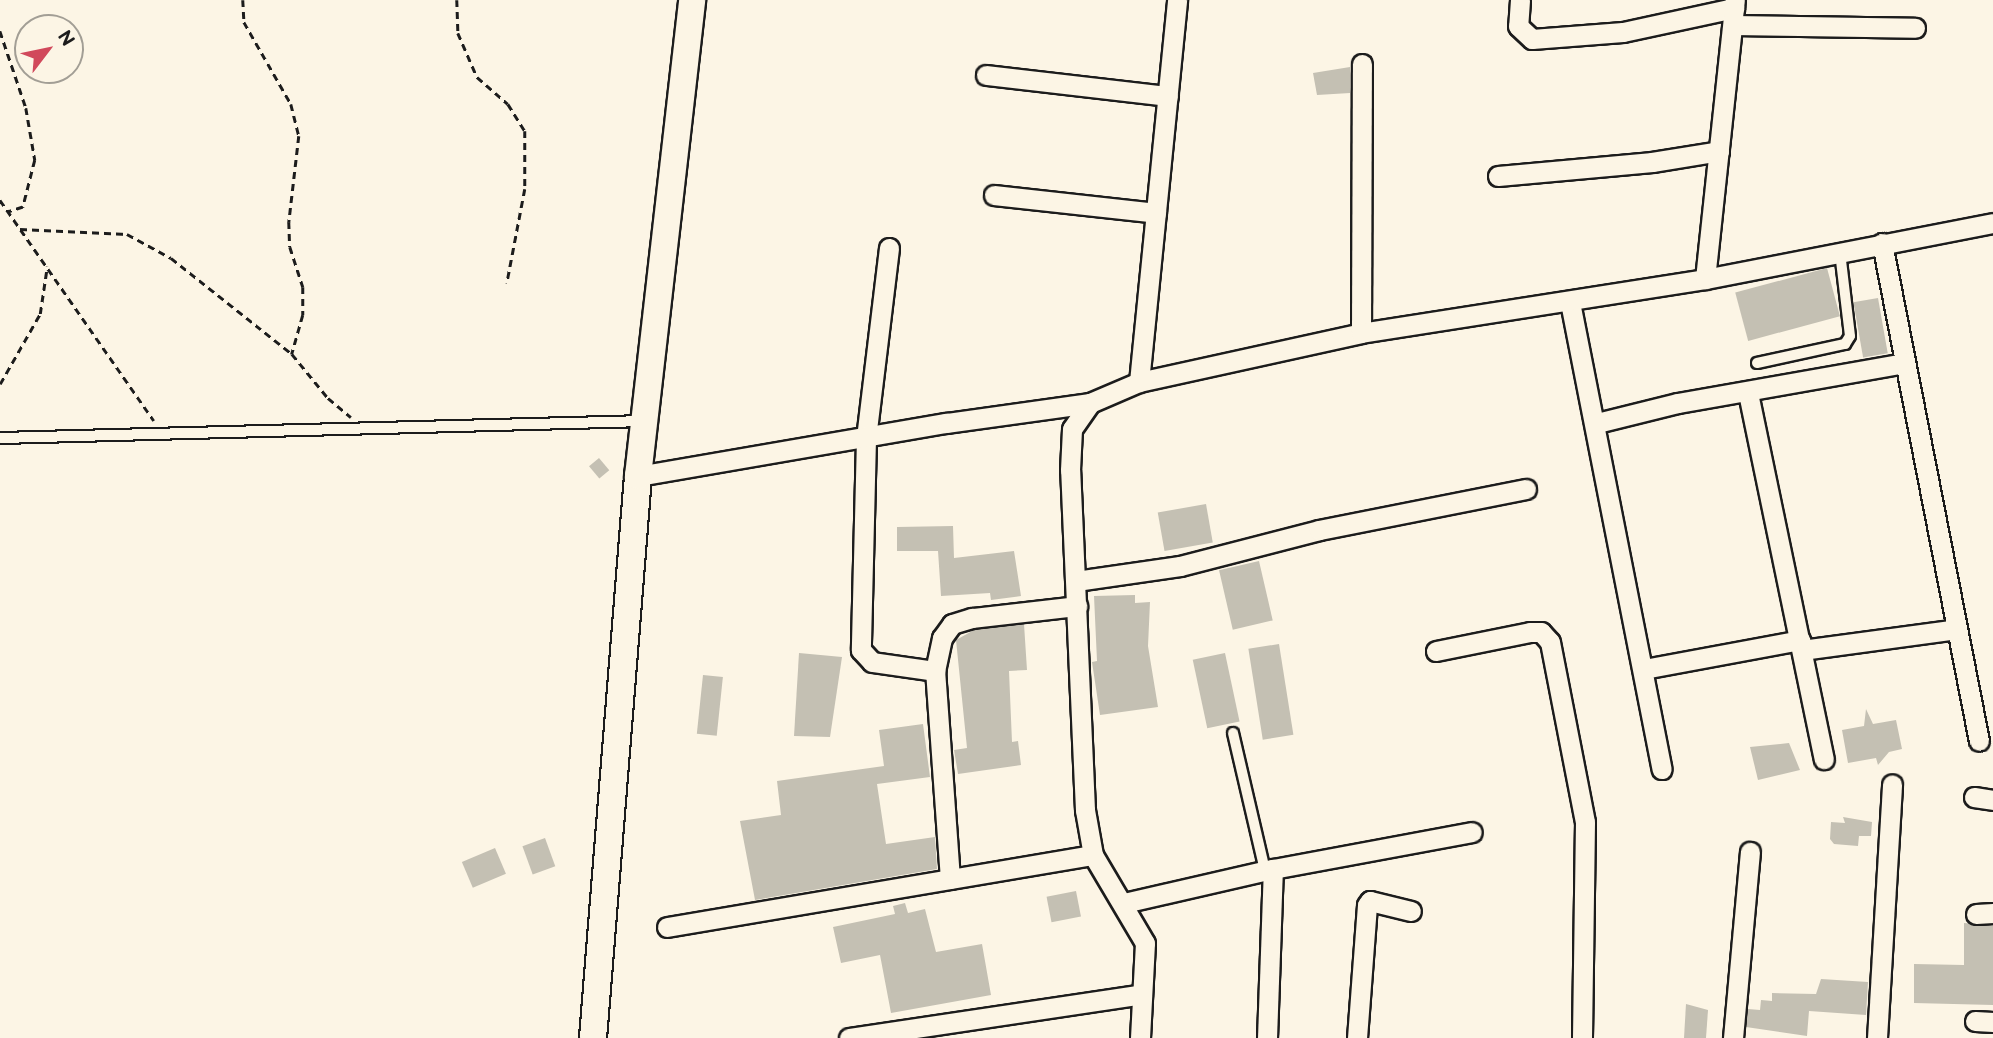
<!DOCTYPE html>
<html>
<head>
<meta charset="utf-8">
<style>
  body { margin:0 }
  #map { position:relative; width:1993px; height:1038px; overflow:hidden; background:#fcf5e5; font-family:"Balsamiq Sans",sans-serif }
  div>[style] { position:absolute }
  .building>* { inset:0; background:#c4c0b3; transform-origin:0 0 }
  .path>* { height:2.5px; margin-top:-1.25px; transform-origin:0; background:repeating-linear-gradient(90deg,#1c1c1c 0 7px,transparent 0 12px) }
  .roads { filter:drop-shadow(2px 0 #1c1c1c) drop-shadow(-2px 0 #1c1c1c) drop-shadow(0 2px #1c1c1c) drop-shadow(0 -2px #1c1c1c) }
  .lane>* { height:10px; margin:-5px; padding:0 5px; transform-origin:5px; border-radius:5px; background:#fcf5e5 }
  .street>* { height:19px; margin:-9.5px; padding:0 9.5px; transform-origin:9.5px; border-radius:9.5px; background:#fcf5e5 }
  .secondary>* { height:26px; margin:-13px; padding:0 13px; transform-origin:13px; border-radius:13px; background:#fcf5e5 }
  span { translate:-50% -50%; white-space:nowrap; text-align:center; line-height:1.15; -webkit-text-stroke:6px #fcf5e5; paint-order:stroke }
  .north { position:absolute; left:14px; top:14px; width:70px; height:70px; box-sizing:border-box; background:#fcf5e5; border:2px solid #a29e95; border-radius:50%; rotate:58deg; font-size:19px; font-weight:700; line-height:28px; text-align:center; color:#1c1c1c }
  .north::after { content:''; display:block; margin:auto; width:24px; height:32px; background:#d1495b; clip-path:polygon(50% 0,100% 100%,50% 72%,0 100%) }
</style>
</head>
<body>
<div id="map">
  <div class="building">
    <i style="clip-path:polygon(1350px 67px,1350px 93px,1317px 95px,1313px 73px)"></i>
    <i style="left:1827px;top:268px;width:50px;height:95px;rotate:75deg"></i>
    <i style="left:1878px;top:298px;width:56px;height:25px;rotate:80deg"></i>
    <i style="left:599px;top:458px;width:16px;height:13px;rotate:50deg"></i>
    <i style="left:1206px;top:504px;width:39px;height:49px;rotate:80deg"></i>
    <i style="clip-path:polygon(953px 526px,954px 558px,1014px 551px,1021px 596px,991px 600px,990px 593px,941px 596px,938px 551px,897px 551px,897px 527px)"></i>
    <i style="left:1259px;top:561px;width:61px;height:41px;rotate:77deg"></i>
    <i style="clip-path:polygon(1135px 595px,1135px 603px,1150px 602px,1148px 646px,1158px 707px,1100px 715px,1092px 662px,1097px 661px,1094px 596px)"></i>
    <i style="clip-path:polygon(1024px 624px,1027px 670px,1009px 671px,1012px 742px,1018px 741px,1021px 765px,958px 774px,954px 750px,967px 748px,956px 640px,974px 630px)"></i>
    <i style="left:1279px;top:644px;width:92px;height:31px;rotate:81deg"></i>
    <i style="clip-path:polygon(799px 653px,842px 657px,830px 737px,794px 736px)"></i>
    <i style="left:1225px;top:653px;width:70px;height:33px;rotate:78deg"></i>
    <i style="left:703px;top:675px;width:20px;height:59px;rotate:6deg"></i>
    <i style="clip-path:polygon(1866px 709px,1873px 724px,1896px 720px,1902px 749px,1889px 752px,1878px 765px,1876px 758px,1848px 763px,1842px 730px,1864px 726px)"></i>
    <i style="clip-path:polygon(923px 724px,930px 777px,877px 784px,886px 844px,935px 837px,937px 869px,755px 900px,740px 821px,781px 815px,777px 781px,884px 766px,879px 730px)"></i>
    <i style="clip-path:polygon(1789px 743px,1800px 770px,1758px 780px,1750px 747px)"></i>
    <i style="clip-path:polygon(1843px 817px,1872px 822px,1871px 836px,1859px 836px,1858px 846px,1834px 844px,1830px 839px,1831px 822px,1845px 823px)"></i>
    <i style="left:545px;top:838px;width:30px;height:24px;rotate:70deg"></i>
    <i style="left:495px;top:848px;width:28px;height:36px;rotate:67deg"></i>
    <i style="left:1076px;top:891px;width:26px;height:30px;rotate:79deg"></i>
    <i style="clip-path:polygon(905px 903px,908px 913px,925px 909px,936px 952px,982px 944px,991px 995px,891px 1013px,880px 955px,841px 963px,833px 927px,895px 914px,893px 906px)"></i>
    <i style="clip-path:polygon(1964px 923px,1993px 925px,1993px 1005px,1914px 1003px,1914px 964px,1964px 965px)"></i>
    <i style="clip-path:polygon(1821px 979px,1868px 982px,1866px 1015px,1809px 1011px,1807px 1036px,1746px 1027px,1748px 1009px,1760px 1010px,1761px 1000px,1772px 1001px,1772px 993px,1816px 994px)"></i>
    <i style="clip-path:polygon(1686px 1004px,1708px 1010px,1706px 1038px,1684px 1038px)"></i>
  </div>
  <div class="path">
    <i style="left:243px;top:0;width:22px;rotate:87deg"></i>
    <i style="left:244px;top:22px;width:95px;rotate:60.2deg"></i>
    <i style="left:291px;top:104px;width:33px;rotate:76deg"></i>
    <i style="left:299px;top:136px;width:87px;rotate:96.6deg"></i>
    <i style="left:289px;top:222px;width:25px;rotate:88deg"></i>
    <i style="left:290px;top:247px;width:42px;rotate:72deg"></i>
    <i style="left:303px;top:287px;width:28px;rotate:90deg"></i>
    <i style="left:303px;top:315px;width:41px;rotate:105.8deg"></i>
    <i style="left:292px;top:354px;width:57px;rotate:50.7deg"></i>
    <i style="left:328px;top:398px;width:30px;rotate:40deg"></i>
    <i style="left:457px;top:0;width:33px;rotate:88deg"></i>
    <i style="left:458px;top:33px;width:48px;rotate:66.6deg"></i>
    <i style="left:477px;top:77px;width:41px;rotate:41.1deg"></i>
    <i style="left:508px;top:104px;width:32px;rotate:58deg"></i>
    <i style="left:525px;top:131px;width:58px;rotate:90deg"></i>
    <i style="left:525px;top:189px;width:96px;rotate:100.8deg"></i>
    <i style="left:0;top:31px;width:81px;rotate:71.3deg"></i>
    <i style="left:26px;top:108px;width:53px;rotate:80.2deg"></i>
    <i style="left:35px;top:160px;width:49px;rotate:104.3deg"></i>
    <i style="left:23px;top:207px;width:16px;rotate:162deg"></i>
    <i style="left:0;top:200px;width:269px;rotate:55.1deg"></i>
    <i style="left:20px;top:229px;width:107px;rotate:2.7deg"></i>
    <i style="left:127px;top:234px;width:50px;rotate:28.6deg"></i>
    <i style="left:171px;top:258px;width:154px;rotate:38.4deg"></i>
    <i style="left:0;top:384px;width:81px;rotate:-60.3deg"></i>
    <i style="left:40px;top:314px;width:48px;rotate:-81.5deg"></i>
  </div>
  <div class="roads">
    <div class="lane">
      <i style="left:1757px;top:363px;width:90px;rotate:-12.2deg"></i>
      <i style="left:1845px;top:344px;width:9px;rotate:-58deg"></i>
      <i style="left:1850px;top:336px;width:85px;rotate:-96.8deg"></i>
      <i style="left:0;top:438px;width:643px;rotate:-1.51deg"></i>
      <i style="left:1233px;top:733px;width:141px;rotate:76.9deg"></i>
    </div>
    <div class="street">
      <i style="left:1520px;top:0;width:26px;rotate:94deg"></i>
      <i style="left:1518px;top:26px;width:19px;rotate:43deg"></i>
      <i style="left:1532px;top:39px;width:91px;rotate:-4.4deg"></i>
      <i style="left:1623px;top:32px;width:114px;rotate:-12.2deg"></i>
      <i style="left:1733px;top:25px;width:182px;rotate:0.9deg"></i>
      <i style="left:986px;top:75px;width:183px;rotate:6.6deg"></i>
      <i style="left:1498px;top:176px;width:155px;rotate:-5.2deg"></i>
      <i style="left:1652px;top:162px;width:68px;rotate:-9.3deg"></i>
      <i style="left:994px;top:195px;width:163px;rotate:6.3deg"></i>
      <i style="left:1882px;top:243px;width:507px;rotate:78.98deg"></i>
      <i style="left:889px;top:248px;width:191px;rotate:96.9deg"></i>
      <i style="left:866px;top:438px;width:212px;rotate:91.4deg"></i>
      <i style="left:861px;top:650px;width:16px;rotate:47deg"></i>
      <i style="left:872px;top:662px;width:64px;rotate:8.1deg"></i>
      <i style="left:1705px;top:279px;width:281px;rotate:-83.9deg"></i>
      <i style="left:1570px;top:302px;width:476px;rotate:78.9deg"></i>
      <i style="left:1361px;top:333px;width:269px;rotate:-89.8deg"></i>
      <i style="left:1139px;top:382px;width:384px;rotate:-84.3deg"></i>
      <i style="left:1748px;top:393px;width:374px;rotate:78.3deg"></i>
      <i style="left:1597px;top:423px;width:83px;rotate:-13.9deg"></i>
      <i style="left:1678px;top:403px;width:230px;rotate:-10deg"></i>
      <i style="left:638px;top:476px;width:313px;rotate:-9.8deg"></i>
      <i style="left:946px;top:423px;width:145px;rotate:-7.9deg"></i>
      <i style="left:1076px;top:581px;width:105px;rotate:-8.2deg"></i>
      <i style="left:1180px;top:566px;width:144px;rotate:-14.5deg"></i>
      <i style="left:1319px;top:530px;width:211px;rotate:-11.2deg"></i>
      <i style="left:1802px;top:650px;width:156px;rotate:-7.7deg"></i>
      <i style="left:1436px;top:651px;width:96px;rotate:-11.4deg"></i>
      <i style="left:1530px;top:632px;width:11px"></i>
      <i style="left:1541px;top:632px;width:13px;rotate:48deg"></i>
      <i style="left:1550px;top:642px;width:183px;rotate:79deg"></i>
      <i style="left:1585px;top:822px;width:216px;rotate:90.8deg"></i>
      <i style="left:1644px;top:669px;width:159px;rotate:-10.5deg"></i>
      <i style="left:1974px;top:797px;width:19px;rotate:9deg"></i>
      <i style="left:950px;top:879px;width:209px;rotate:-94.1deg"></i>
      <i style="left:935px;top:671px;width:34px;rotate:-78deg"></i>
      <i style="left:942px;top:638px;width:17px;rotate:-54deg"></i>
      <i style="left:952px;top:624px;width:21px;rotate:-17deg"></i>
      <i style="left:972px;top:618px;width:106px;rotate:-6.5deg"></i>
      <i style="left:1124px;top:903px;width:153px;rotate:-12.9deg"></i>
      <i style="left:1273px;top:869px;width:202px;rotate:-10.5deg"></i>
      <i style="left:1976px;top:914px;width:17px;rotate:-3deg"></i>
      <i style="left:667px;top:927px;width:432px;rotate:-9.6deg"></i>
      <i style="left:1975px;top:1021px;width:18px;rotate:3deg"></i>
      <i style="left:849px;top:1038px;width:296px;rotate:-8.5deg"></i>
      <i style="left:1140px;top:1038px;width:95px;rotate:-87deg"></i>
      <i style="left:1145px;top:943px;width:102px;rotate:-120.6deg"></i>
      <i style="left:1093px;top:855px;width:46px;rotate:-100.1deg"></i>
      <i style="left:1085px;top:810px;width:340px;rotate:-92.5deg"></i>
      <i style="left:1070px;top:470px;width:41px;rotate:-87.2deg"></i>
      <i style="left:1072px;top:429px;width:32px;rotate:-55deg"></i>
      <i style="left:1090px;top:403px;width:53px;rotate:-23.2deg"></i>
      <i style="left:1139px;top:382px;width:227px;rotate:-12.4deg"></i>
      <i style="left:1361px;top:333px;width:348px;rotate:-8.9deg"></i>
      <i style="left:1705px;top:279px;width:293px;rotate:-11deg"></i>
      <i style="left:1267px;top:1038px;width:169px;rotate:-88deg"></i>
      <i style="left:1357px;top:1038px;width:133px;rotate:-85.7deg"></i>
      <i style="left:1367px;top:905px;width:5px;rotate:-53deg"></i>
      <i style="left:1370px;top:901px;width:42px;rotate:13.7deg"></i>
      <i style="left:1733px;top:1038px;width:187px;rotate:-84.8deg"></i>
      <i style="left:1877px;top:1038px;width:254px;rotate:-86.6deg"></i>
    </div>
    <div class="secondary">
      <i style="left:593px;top:1038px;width:564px;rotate:-85.42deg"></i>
      <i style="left:638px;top:476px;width:479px;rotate:-83.5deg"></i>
    </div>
  </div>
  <div class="north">N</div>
</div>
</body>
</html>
